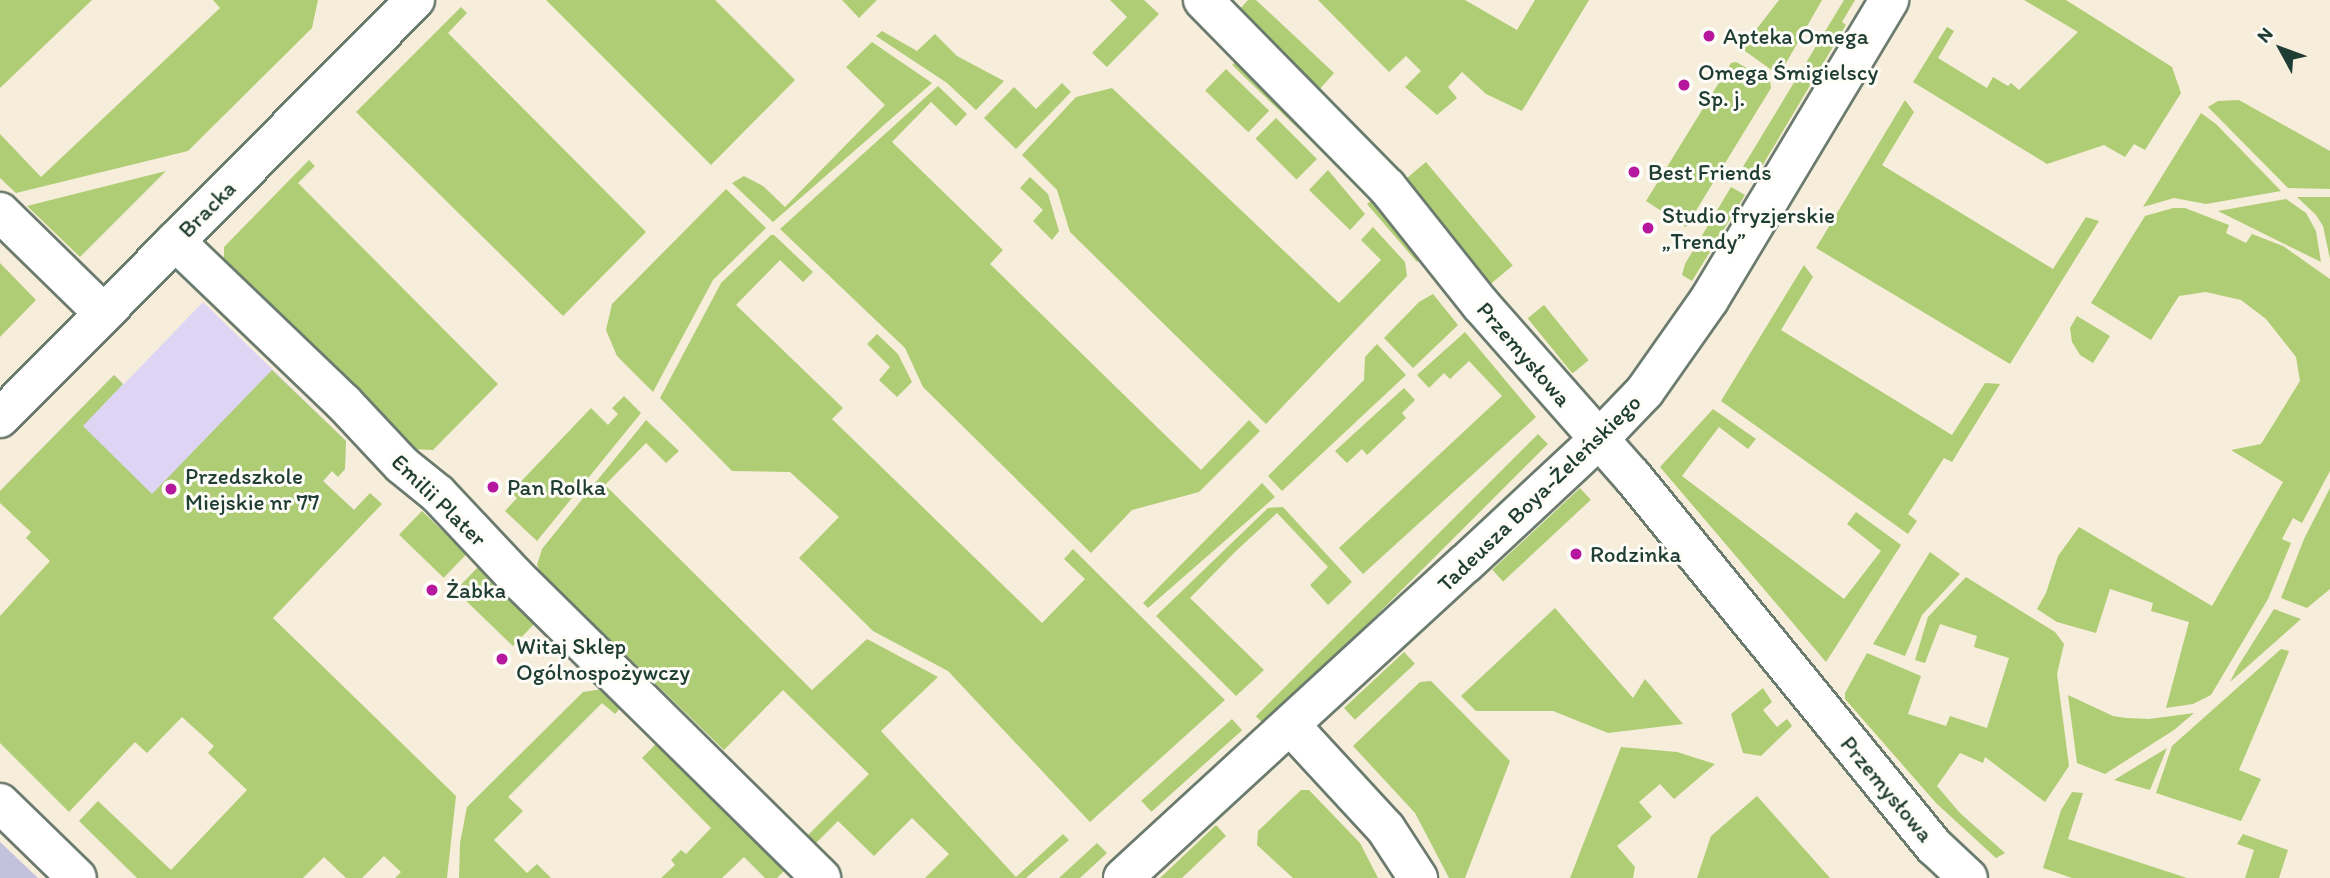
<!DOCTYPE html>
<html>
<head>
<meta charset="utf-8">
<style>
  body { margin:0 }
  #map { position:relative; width:2330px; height:878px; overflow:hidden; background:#f7eddb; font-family:Itim,sans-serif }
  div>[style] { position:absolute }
  .built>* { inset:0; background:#ded5f5 }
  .industrial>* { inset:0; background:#c3c1db }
  .green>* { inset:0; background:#afcd74; transform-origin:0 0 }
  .roads { filter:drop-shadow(2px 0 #6b7b6e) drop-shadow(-2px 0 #6b7b6e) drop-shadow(0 2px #6b7b6e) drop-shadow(0 -2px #6b7b6e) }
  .street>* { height:38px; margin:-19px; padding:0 19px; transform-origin:19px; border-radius:19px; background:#fff }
  .secondary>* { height:38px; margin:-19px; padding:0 19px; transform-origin:19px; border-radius:19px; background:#fff }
  .dots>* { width:19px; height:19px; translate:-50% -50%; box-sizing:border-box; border:4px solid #fdfcf7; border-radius:50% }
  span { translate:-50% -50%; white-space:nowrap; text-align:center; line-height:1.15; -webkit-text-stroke:6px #fdfcf7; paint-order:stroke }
  .poi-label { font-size:23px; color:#1f3d34 }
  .left { translate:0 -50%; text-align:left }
  .street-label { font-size:23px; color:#1f3d34 }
  .north { position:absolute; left:2246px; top:14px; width:70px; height:70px; -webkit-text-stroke:5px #fdfcf7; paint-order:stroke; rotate:311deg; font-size:19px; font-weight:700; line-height:28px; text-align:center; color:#1f3d34 }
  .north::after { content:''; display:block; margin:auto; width:24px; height:32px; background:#1f3d34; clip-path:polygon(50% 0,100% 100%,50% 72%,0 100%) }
</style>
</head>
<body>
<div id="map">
  <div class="built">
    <i style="clip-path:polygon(203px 302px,346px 441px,345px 469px,338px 477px,332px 471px,323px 481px,354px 510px,370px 493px,206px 674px,5px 486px,114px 375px,124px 384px)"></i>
  </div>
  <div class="industrial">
    <i style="clip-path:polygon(0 842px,38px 878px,0 878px)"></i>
  </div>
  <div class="green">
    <i style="clip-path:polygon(0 0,92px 0,0 88px)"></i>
    <i style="clip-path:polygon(213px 0,318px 0,312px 28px,188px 151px,16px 193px,0 178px,0 134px,41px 177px,220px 8px)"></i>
    <i style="clip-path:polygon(546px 0,715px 0,795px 80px,711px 165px)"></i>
    <i style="clip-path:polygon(842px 0,877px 0,859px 18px)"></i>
    <i style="clip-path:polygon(1110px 0,1144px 0,1159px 14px,1107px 67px,1092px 53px,1127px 17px)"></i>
    <i style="clip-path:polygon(1248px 0,1256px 0,1334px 73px,1319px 90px,1239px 10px)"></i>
    <i style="clip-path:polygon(1318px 0,1465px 0,1517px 30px,1535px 0,1589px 0,1522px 111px,1486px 94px,1462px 72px,1448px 87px,1457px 98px,1437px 115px,1405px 87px,1421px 71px,1406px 56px,1389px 72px)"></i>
    <i style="clip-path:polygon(1779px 0,1822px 0,1782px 70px,1773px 71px,1745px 51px,1745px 44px)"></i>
    <i style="clip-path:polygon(1844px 0,1855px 0,1842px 22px,1846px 25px,1752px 183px,1738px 175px)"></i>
    <i style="clip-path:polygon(2024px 0,2066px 0,2172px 67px,2181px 93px,2145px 150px,2134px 144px,2125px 157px,2104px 145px,2047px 164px,1913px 82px,1947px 27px,1954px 31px,1938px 58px,1987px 88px,1993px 77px,2008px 86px,2011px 83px,2019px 90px,2078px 32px)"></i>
    <i style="clip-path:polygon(461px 7px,467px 13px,448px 33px,646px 232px,563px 316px,356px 112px)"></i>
    <i style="clip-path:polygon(882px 31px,917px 51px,935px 34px,957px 56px,1004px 81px,976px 110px,947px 83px,876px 36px)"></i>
    <i style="clip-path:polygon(872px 42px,932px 83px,773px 222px,732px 183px,744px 176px,763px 186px,785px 207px,885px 105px,846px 67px)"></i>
    <i style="left:1242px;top:55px;width:135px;height:14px;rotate:44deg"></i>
    <i style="clip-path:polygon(1736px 62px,1770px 81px,1771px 88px,1686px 227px,1646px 201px,1731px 63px)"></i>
    <i style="left:1226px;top:69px;width:60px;height:30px;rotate:44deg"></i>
    <i style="clip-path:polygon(1062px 83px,1071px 92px,1016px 149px,984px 118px,1014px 87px,1036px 109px)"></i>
    <i style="clip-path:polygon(938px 86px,967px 114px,956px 126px,931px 102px,892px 142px,1003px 250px,990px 264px,1201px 470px,1249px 420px,1260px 431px,1199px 492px,1132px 510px,1091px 553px,923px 387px,905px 348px,780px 229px)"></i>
    <i style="clip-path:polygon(1112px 88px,1339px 303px,1381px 260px,1361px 240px,1373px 227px,1405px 262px,1407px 276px,1266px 424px,1070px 232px,1057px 190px,1022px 155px,1076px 97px)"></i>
    <i style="clip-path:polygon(1905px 100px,1914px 112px,1882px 165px,2053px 269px,2086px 217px,2099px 221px,2010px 364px,1816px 248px)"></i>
    <i style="clip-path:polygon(2239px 100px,2330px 151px,2330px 189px,2288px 188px,2208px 107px,2218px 101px)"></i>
    <i style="clip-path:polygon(2201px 113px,2216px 124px,2281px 191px,2206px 204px,2174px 198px,2143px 207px)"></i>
    <i style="left:1276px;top:118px;width:58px;height:29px;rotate:45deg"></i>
    <i style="clip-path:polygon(309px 160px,315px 166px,298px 183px,498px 384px,433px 450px,411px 449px,224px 262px,224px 247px)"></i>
    <i style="left:1426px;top:162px;width:135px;height:31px;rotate:50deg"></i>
    <i style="clip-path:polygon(1328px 170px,1365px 214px,1350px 230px,1309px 190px)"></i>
    <i style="clip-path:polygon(166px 171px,80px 257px,27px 206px)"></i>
    <i style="clip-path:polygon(1030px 177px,1048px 194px,1059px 231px,1052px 240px,1033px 221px,1043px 210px,1020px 188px)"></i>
    <i style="clip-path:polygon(1731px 187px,1745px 195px,1692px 281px,1682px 275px,1685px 264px)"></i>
    <i style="clip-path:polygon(726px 189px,766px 228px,713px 280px,653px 392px,617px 356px,606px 330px,612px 304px)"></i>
    <i style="clip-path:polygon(1380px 194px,1420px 257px,1417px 262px,1367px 204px)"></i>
    <i style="clip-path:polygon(2297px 197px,2330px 197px,2330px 259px,2323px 226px,2316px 215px)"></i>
    <i style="clip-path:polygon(2286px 199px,2306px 213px,2316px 231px,2321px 262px,2218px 211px)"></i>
    <i style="clip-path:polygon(2173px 208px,2185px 208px,2229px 225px,2226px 233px,2246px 243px,2252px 234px,2283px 246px,2330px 279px,2330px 471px,2302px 523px,2293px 518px,2282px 539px,2291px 543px,2268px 599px,2211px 695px,2193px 704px,2166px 708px,2189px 622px,2151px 611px,2153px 603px,2110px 589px,2096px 633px,2057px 622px,2037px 609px,2046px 593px,2058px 556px,2079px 527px,2212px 606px,2283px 482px,2231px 450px,2261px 444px,2300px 381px,2296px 357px,2266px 319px,2241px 300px,2206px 292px,2179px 296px,2151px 340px,2091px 303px,2145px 216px)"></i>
    <i style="clip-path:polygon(771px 235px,774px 235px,813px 272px,803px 282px,780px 260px,736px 305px,843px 408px,832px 419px,1042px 623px,1085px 579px,1064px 559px,1073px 549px,1225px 700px,1090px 822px,948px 671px,873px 631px,799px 558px,839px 517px,790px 472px,732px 471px,660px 398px,721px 283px)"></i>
    <i style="clip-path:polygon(0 263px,36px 300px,0 337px)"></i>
    <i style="clip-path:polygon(1804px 265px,1813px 277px,1781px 330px,1952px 435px,1985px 383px,2000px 384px,1952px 462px,1944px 458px,1908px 514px,1917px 521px,1908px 534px,1721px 401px)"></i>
    <i style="clip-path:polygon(1433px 294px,1458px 325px,1413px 368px,1384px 338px,1419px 302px)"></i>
    <i style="left:1544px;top:305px;width:71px;height:21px;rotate:51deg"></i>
    <i style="clip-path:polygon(2077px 316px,2110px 336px,2093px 363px,2080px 355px,2072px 342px,2070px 328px)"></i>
    <i style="clip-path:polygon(1465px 332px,1536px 417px,1363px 574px,1339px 548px,1502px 396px,1469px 361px,1450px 379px,1444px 373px,1429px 388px,1417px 375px)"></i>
    <i style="clip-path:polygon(877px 334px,898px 354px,912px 382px,897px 397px,879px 380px,890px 367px,867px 344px)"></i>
    <i style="clip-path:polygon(1377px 344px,1406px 375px,1282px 491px,1268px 476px,1364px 380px,1365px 357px)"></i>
    <i style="clip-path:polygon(272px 370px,346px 441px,345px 469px,338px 477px,332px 471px,323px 481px,354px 510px,370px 493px,382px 504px,273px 618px,456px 796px,447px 878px,395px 878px,401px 872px,384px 856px,362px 878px,346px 878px,324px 857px,303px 878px,137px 878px,79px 821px,98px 801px,171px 870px,247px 790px,208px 753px,214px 746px,182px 717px,147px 753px,135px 742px,69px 812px,0 743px,0 616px,50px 561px,26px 538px,31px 532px,0 503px,0 491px,114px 375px,123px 384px,83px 426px,152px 494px)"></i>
    <i style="clip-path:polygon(1404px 388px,1415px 400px,1402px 413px,1406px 418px,1367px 455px,1362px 449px,1347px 463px,1335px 451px)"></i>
    <i style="clip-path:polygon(624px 396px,641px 413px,537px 541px,505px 511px,517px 498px,511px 492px,591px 408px,608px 425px,618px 414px,612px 408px)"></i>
    <i style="clip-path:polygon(1713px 409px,1756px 439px,1748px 449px,1719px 427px,1682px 476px,1844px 599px,1881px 551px,1847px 524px,1856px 512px,1901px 545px,1826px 662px,1660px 467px)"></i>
    <i style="clip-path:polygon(646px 420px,679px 451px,666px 463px,646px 443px,605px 485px,812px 690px,867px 639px,938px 677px,881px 731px,1016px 877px,1063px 834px,1069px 840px,1026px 878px,925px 878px,949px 854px,912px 818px,874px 856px,838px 821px,814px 845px,806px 837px,869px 774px,783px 690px,724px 750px,541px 573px,537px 565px,542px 549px)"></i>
    <i style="left:1538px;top:434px;width:14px;height:399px;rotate:45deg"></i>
    <i style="clip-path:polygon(1262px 483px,1275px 497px,1148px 608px,1143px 603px)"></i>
    <i style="left:1580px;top:488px;width:16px;height:120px;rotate:47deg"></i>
    <i style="clip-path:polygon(2330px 488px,2330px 589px,2307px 608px,2281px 598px,2304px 539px)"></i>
    <i style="clip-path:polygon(1283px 507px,1352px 582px,1328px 605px,1310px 585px,1328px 567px,1277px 513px,1236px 551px,1190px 598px,1264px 670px,1236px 696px,1156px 616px,1268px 508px)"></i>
    <i style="left:422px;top:511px;width:62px;height:33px;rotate:44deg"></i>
    <i style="clip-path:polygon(1930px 552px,1960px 574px,1922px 615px,1905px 656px,1873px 644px)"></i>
    <i style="left:479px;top:566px;width:80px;height:34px;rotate:44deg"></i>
    <i style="clip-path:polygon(1966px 577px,2055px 632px,2064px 644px,2057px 674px,2069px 766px,2045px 802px,1985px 757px,1983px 763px,1960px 753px,1937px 786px,1960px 813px,2005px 853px,1996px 858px,1936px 803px,1845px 699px,1845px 693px,1867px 653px,1921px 676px,1908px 714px,1946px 726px,1950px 716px,1987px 728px,2009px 658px,1974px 647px,1977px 636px,1940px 624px,1925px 663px,1915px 660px,1928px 617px)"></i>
    <i style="clip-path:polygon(1555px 608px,1633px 698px,1645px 679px,1683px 724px,1608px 733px,1553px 711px,1476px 711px,1461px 696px)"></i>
    <i style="clip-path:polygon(2274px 609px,2301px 619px,2230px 682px,2237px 668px)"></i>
    <i style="clip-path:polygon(2281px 649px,2289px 651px,2286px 659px,2239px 770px,2261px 779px,2241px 821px,2156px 793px,2172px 746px)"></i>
    <i style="left:1404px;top:652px;width:16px;height:82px;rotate:47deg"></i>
    <i style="clip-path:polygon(1431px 681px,1510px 761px,1465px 878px,1449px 878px,1415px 813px,1353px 746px,1420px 682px)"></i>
    <i style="clip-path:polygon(1763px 688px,1772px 702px,1763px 710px,1777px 727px,1787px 719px,1792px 726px,1761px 756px,1743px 753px,1731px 714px)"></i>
    <i style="clip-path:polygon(603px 689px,622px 706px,615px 714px,602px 703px,508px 797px,523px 811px,494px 840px,527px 873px,537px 864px,551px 878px,459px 878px,460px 843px,467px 807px,583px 692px)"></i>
    <i style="clip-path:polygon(2068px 695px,2113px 716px,2126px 718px,2149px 719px,2194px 713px,2174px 730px,2105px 774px,2077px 763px)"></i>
    <i style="left:1232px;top:719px;width:15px;height:122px;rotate:48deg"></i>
    <i style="clip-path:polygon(658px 742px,786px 869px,777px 878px,765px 878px,744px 857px,722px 878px,661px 878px,675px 865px,671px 860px,681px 850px,686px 854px,711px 828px,642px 758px)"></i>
    <i style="clip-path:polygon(1621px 747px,1677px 752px,1715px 764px,1674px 799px,1660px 784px,1639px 802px,1652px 817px,1617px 846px,1635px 867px,1633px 878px,1570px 878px)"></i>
    <i style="clip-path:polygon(2167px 748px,2150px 790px,2114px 780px)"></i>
    <i style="clip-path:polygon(1301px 790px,1309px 790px,1360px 843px,1378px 878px,1293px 878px,1257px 845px,1258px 831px)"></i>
    <i style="clip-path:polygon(2072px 792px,2083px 793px,2068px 839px,2187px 878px,2072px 878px,2043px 868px,2061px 810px)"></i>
    <i style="clip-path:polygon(1757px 796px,1830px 878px,1697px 878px,1711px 836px)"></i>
    <i style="clip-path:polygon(1216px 825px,1226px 836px,1182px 878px,1160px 878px)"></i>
    <i style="clip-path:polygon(2243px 834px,2288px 850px,2279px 878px,2245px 878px,2254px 850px,2237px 844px)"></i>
    <i style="clip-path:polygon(1097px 843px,1107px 853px,1080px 878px,1059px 878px)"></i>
  </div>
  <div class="roads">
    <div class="street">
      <i style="left:1203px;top:0;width:262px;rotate:45.5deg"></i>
      <i style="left:1387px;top:187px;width:151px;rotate:51.5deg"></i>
      <i style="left:1481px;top:305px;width:228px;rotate:48.6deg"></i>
      <i style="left:1632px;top:476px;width:479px;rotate:50.8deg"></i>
      <i style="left:1935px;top:847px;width:45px;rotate:43.2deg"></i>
      <i style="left:0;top:212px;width:144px;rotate:44.4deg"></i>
      <i style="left:175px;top:241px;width:233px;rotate:43.8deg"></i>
      <i style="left:343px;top:402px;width:86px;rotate:46.9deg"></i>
      <i style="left:402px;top:465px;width:46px;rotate:38.9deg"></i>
      <i style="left:438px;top:494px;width:112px;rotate:46.8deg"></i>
      <i style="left:515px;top:576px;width:430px;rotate:44.6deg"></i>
      <i style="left:0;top:418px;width:589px;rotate:-45.21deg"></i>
      <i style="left:1291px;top:726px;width:140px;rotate:47.3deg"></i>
      <i style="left:1386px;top:829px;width:59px;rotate:56.9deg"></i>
      <i style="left:0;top:803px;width:107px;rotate:44.2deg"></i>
    </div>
    <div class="secondary">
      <i style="left:1123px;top:878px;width:464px;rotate:-42.6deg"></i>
      <i style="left:1465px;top:564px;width:185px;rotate:-43deg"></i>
      <i style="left:1600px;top:438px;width:65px;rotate:-46.2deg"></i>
      <i style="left:1645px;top:391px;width:111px;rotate:-54.9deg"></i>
      <i style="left:1709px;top:300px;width:350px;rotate:-59deg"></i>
    </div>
  </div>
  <div class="dots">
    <i style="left:1709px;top:36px;background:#b5179e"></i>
    <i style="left:1684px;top:85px;background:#b5179e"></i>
    <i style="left:1634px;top:172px;background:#b5179e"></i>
    <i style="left:1648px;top:228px;background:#b5179e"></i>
    <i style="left:493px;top:487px;background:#b5179e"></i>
    <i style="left:171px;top:489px;background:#b5179e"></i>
    <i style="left:1576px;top:554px;background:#b5179e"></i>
    <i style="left:432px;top:590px;background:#b5179e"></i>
    <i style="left:502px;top:659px;background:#b5179e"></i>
  </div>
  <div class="poi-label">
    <span class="left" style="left:1723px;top:36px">Apteka Omega</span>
    <span class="left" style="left:1698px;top:85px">Omega Śmigielscy<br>Sp. j.</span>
    <span class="left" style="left:1648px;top:172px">Best Friends</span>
    <span class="left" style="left:1662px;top:228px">Studio fryzjerskie<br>„Trendy”</span>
    <span class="left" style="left:185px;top:489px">Przedszkole<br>Miejskie nr 77</span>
    <span class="left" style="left:507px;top:487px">Pan Rolka</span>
    <span class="left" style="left:1590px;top:554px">Rodzinka</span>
    <span class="left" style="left:446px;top:590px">Żabka</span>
    <span class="left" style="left:516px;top:659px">Witaj Sklep<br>Ogólnospożywczy</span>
  </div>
  <div class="street-label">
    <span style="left:207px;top:209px;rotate:-45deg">Bracka</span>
    <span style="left:1524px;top:354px;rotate:49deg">Przemysłowa</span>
    <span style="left:1539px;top:493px;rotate:-44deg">Tadeusza Boya-Żeleńskiego</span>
    <span style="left:439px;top:500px;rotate:44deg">Emilii Plater</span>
    <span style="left:1887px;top:789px;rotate:50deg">Przemysłowa</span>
  </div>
  <div class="north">N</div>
</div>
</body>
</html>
